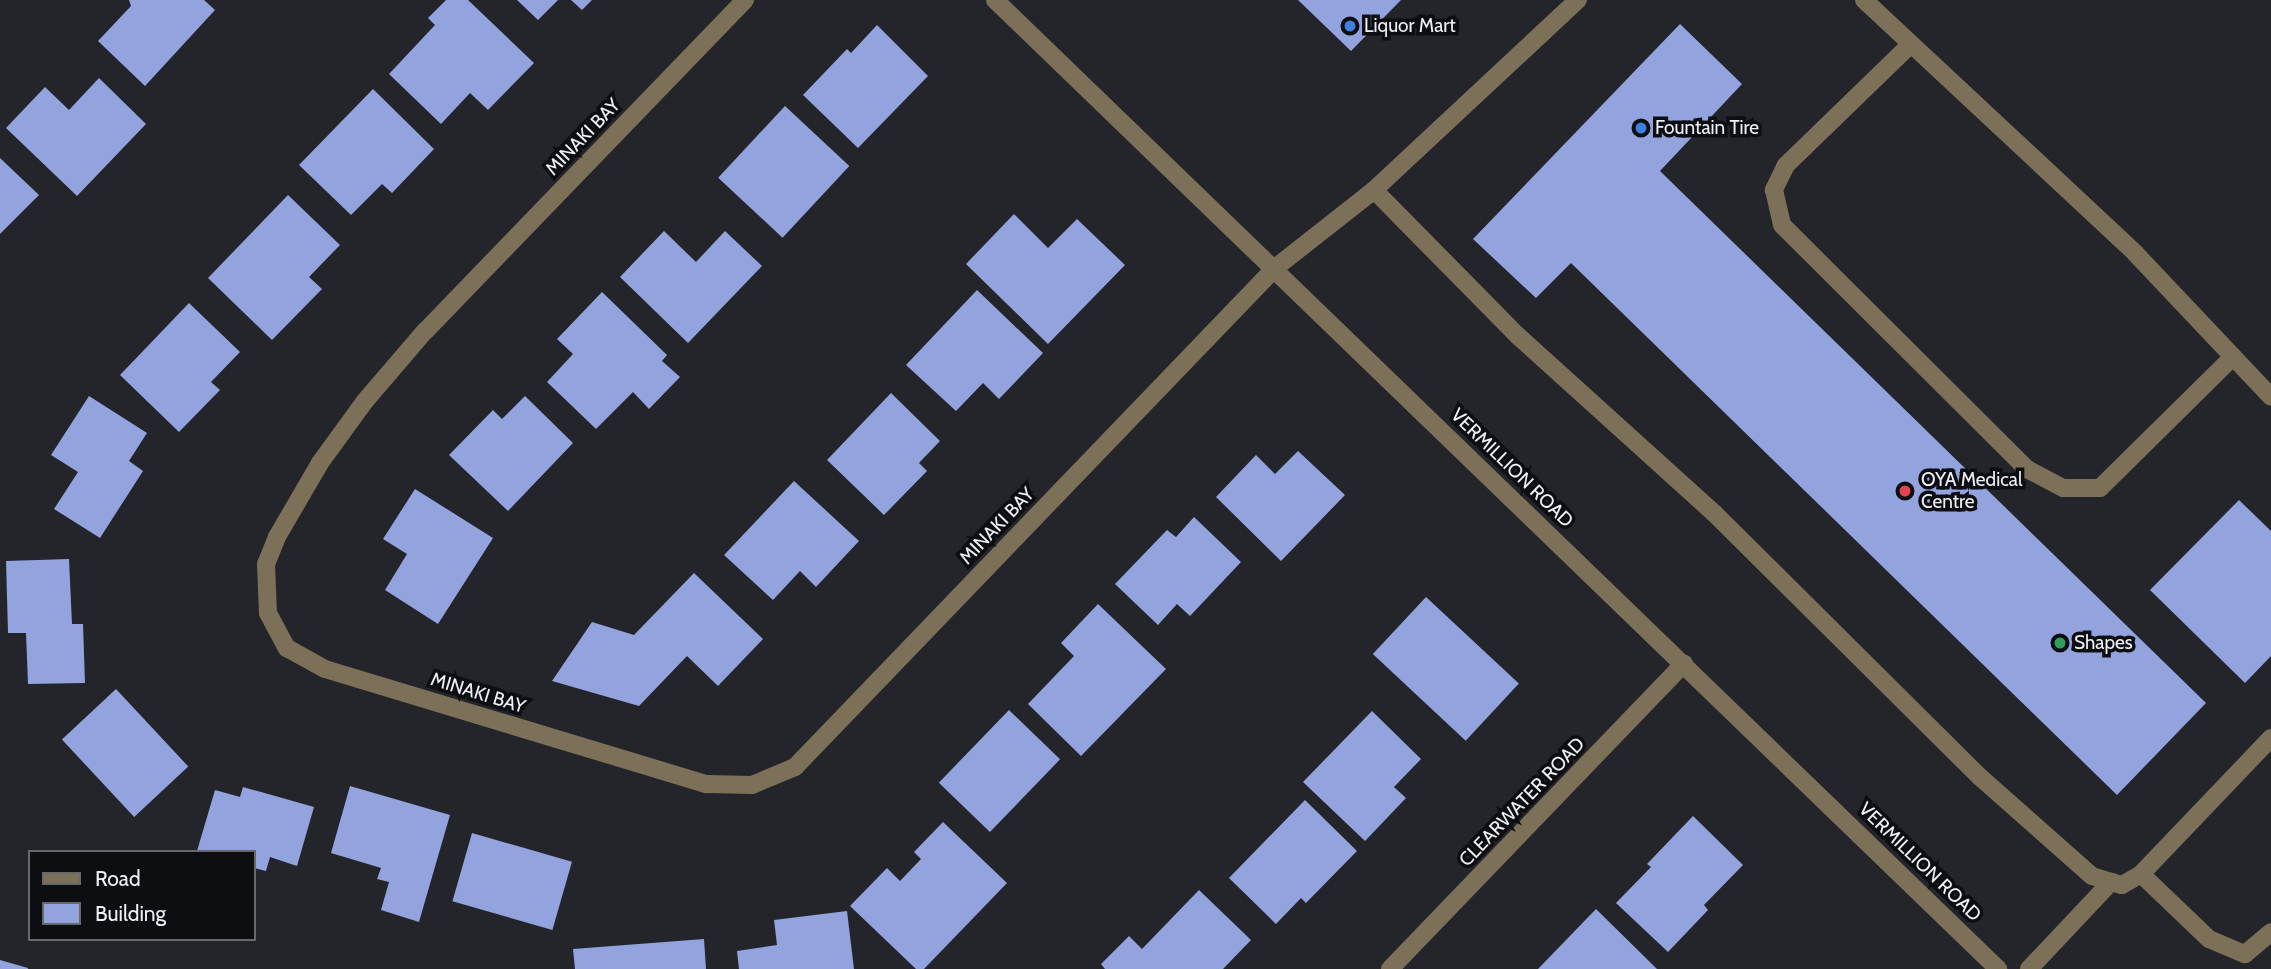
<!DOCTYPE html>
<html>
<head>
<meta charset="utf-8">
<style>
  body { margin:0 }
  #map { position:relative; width:2271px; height:969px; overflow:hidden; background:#23252b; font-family:Cabin,sans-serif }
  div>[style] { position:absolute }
  .building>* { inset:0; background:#92a3de; transform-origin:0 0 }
  .minor>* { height:18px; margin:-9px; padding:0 9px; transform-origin:9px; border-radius:9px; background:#7c7158 }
  .dots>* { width:19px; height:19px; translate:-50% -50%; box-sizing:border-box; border:4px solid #0d0e11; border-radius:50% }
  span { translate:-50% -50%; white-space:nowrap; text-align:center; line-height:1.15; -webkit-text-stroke:7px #0d0e11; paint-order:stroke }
  .poi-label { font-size:19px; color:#eff0f5 }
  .left { translate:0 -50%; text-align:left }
  .street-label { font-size:19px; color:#eff0f5 }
  .legend { position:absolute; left:28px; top:850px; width:228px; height:91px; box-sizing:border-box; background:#0d0e11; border:2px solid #67686c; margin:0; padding:9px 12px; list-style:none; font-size:21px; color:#eff0f5 }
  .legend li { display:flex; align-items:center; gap:14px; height:35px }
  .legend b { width:35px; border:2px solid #67686c }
</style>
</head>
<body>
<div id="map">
  <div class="building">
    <i style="clip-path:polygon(129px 0,204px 0,215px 10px,145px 86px,98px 41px,131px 6px)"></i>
    <i style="clip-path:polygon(446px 0,468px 0,534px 63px,488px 110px,470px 93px,441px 124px,389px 74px,435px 25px,428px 18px)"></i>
    <i style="clip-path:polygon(517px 0,558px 0,538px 20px)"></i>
    <i style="clip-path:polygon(571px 0,592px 0,582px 10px)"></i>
    <i style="clip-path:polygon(1298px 0,1401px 0,1351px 51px)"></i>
    <i style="clip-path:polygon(1680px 24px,1742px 84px,1660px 171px,2206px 703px,2117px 795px,1571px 263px,1536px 298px,1473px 239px)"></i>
    <i style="clip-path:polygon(877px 25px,928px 76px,858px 148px,803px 95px,847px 49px,851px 53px)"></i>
    <i style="clip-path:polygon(99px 78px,146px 124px,77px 196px,6px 128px,45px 87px,69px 110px)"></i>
    <i style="clip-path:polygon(373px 89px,434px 149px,392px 193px,382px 184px,351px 215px,299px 165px)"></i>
    <i style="left:785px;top:106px;width:88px;height:98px;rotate:43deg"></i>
    <i style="clip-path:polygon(0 158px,39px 195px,0 234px)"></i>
    <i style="clip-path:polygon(288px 195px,340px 245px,309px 277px,322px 289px,272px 340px,208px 278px)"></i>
    <i style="clip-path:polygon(1014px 214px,1048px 248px,1077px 219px,1125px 265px,1048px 344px,966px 264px)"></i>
    <i style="clip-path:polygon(664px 231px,696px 262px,725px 231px,762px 266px,688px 343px,620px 277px)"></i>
    <i style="clip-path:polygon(977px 290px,1043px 353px,999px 399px,983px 383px,956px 411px,906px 365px)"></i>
    <i style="clip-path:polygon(602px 292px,667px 355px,662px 361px,680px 377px,649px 409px,633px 392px,596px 429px,547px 382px,573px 354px,557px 339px)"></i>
    <i style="clip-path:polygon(189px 303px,240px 352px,211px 382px,220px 390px,179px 432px,120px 375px)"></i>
    <i style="clip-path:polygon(891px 393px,940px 441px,919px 463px,927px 471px,884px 515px,827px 460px)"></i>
    <i style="clip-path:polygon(89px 396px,147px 433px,129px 461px,143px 471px,100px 538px,54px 509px,78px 472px,51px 455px)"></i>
    <i style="clip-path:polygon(525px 396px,573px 443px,508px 511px,449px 455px,493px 410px,502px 419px)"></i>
    <i style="clip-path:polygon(1298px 451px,1345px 495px,1281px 561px,1216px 497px,1256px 455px,1275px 474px)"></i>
    <i style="clip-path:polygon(794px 481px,859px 541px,816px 587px,800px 571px,773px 600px,724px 555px)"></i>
    <i style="clip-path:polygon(415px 489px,493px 538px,438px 624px,385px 590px,407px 554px,383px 539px)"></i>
    <i style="clip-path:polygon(2239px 500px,2271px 531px,2271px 656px,2245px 683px,2150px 590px)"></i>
    <i style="clip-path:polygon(1194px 517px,1241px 562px,1190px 616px,1177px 604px,1158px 625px,1115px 584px,1167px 530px,1176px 537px)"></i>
    <i style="clip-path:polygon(69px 559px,72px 624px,83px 624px,85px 683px,28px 684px,26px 633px,8px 633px,6px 561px)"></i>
    <i style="clip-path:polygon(694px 573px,763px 639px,718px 686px,687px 656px,639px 706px,552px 681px,592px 622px,634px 635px)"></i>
    <i style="left:1426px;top:597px;width:127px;height:78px;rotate:43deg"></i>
    <i style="clip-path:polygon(1098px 604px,1166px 669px,1081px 756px,1028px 704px,1074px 656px,1061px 643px)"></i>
    <i style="left:116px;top:689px;width:106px;height:74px;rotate:47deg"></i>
    <i style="left:1009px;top:710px;width:71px;height:101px;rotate:44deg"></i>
    <i style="clip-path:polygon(1372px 711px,1421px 759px,1394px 787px,1406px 798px,1365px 841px,1303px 782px)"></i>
    <i style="clip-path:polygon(350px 786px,450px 815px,419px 922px,381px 910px,389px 882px,377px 879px,381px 868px,331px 853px)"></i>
    <i style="clip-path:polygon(243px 787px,314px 807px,297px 866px,270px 857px,266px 871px,254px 868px,254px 852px,197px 851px,215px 790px,240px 797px)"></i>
    <i style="clip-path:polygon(1305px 800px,1357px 851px,1306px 903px,1301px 898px,1276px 924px,1229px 878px)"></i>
    <i style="clip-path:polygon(1693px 816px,1743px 865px,1704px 905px,1708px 910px,1668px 952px,1616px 903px,1651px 867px,1647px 864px)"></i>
    <i style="clip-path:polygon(943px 822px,1007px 883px,924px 969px,916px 969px,850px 906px,887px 868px,900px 881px,921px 859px,914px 852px)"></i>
    <i style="left:472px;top:833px;width:104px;height:71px;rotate:16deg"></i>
    <i style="clip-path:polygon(1199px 890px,1251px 940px,1223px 969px,1105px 969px,1101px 964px,1129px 936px,1142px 949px)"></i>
    <i style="clip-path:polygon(1596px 909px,1657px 969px,1538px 969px)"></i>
    <i style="clip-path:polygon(847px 911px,854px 969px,739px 969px,737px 951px,777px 945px,774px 920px)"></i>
    <i style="clip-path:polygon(704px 939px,706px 969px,575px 969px,573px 949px)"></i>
    <i style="clip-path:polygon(0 960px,28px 968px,28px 969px,0 969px)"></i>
  </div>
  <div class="minor">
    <i style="left:745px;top:0;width:460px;rotate:134deg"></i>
    <i style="left:425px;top:331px;width:92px;rotate:130.6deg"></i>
    <i style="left:365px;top:401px;width:77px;rotate:126deg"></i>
    <i style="left:320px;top:463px;width:86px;rotate:120.2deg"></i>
    <i style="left:277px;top:537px;width:29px;rotate:112deg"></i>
    <i style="left:266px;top:564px;width:49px;rotate:87.7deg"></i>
    <i style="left:268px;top:613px;width:40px;rotate:62deg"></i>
    <i style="left:287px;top:648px;width:43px;rotate:28.9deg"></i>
    <i style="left:325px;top:669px;width:399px;rotate:16.8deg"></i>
    <i style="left:707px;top:784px;width:45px;rotate:1.3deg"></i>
    <i style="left:752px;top:785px;width:47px;rotate:-22.7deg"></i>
    <i style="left:795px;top:767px;width:692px;rotate:-46.11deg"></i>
    <i style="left:1275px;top:268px;width:126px;rotate:-38.2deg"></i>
    <i style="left:1374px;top:190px;width:279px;rotate:-43deg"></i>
    <i style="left:995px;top:0;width:1395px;rotate:44.01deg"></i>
    <i style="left:1864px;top:0;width:371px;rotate:43deg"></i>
    <i style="left:2135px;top:253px;width:198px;rotate:46.6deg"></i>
    <i style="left:1911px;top:44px;width:174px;rotate:135.9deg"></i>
    <i style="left:1786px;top:165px;width:28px;rotate:116deg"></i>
    <i style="left:1774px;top:190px;width:36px;rotate:77deg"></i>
    <i style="left:1782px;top:225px;width:346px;rotate:44.9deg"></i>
    <i style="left:2027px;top:469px;width:41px;rotate:27.8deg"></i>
    <i style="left:2063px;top:488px;width:37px"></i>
    <i style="left:2100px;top:488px;width:187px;rotate:-44.6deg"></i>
    <i style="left:1374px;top:190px;width:205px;rotate:45.4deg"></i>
    <i style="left:1518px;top:336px;width:264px;rotate:42.1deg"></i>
    <i style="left:1714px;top:513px;width:375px;rotate:44.8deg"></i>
    <i style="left:1980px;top:777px;width:149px;rotate:41.5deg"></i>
    <i style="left:2092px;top:876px;width:31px;rotate:17deg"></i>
    <i style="left:2122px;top:885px;width:22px;rotate:-30deg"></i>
    <i style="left:2141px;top:874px;width:188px;rotate:-46.3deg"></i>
    <i style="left:2141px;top:874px;width:94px;rotate:43.7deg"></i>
    <i style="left:2209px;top:939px;width:39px;rotate:23deg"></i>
    <i style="left:2245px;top:954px;width:34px;rotate:-40deg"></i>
    <i style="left:1390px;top:969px;width:424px;rotate:-46.1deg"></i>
    <i style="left:2029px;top:969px;width:120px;rotate:-46.7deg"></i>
  </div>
  <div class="dots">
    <i style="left:1350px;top:26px;background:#3f7fe0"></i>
    <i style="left:1641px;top:128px;background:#3f7fe0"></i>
    <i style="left:1905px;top:491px;background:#e0444e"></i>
    <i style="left:2060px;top:643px;background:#2e9e5b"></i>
  </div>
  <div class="poi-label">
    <span class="left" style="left:1364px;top:26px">Liquor Mart</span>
    <span class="left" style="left:1655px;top:128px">Fountain Tire</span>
    <span class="left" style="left:1921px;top:491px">OYA Medical<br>Centre</span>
    <span class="left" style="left:2074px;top:643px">Shapes</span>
  </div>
  <div class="street-label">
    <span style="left:583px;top:137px;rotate:-46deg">MINAKI BAY</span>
    <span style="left:1512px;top:468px;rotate:44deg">VERMILLION ROAD</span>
    <span style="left:997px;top:526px;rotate:-46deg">MINAKI BAY</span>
    <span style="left:478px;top:693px;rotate:17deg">MINAKI BAY</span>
    <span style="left:1522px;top:802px;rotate:-46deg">CLEARWATER ROAD</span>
    <span style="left:1920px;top:862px;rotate:44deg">VERMILLION ROAD</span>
  </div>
  <ul class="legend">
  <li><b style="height:9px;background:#7c7158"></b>Road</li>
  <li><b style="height:19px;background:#92a3de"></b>Building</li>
  </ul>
</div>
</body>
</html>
